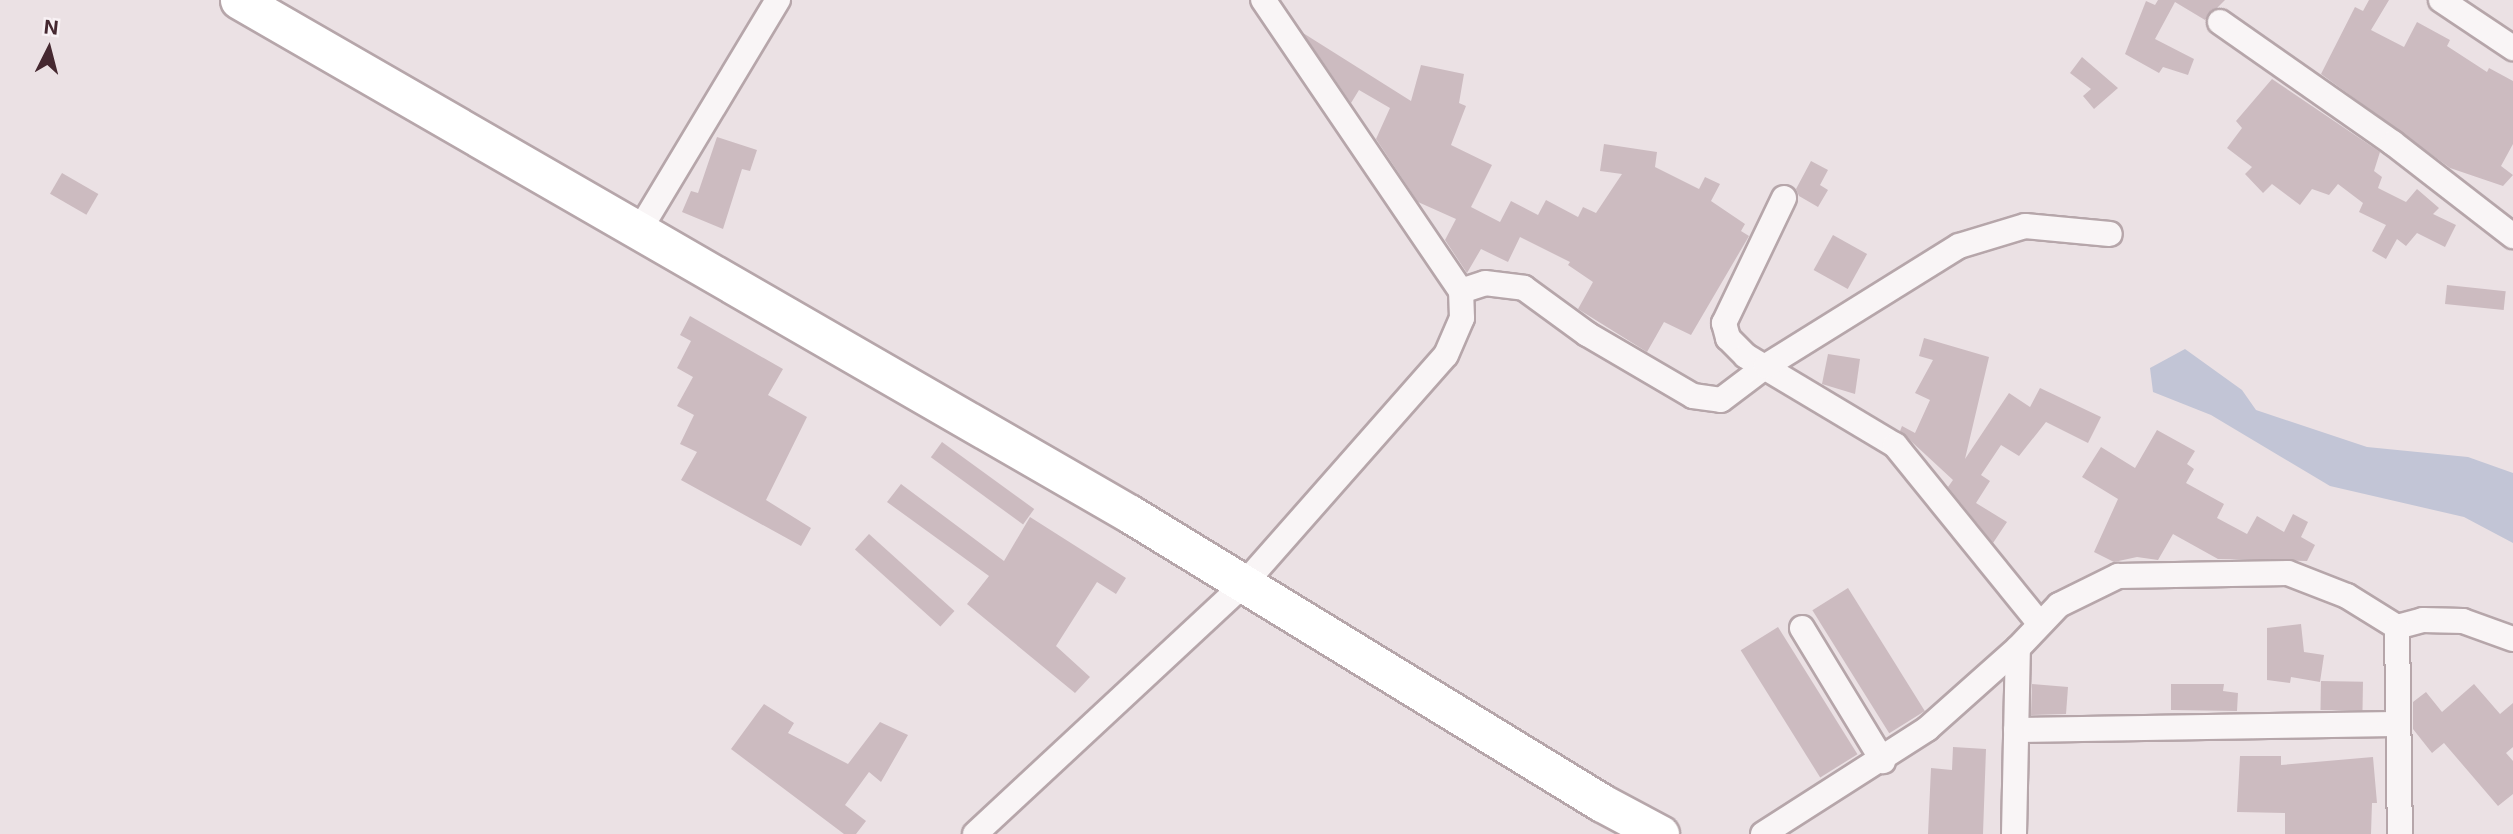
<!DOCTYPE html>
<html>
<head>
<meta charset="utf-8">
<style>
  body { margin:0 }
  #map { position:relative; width:2513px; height:834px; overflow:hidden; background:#ebe1e4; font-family:Inter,sans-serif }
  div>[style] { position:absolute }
  .green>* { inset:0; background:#c2c5d6 }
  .building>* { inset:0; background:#ccbbc0; transform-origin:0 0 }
  .roads { filter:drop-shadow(2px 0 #b6a6aa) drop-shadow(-2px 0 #b6a6aa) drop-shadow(0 2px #b6a6aa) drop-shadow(0 -2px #b6a6aa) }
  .minor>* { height:24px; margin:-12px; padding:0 12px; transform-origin:12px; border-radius:12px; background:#f9f5f6 }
  .secondary>* { height:37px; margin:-18.5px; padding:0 18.5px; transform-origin:18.5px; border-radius:18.5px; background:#fff }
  span { translate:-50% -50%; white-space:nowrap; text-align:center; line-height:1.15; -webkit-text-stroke:7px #f8f1f4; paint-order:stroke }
  .north { position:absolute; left:14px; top:14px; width:70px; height:70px; -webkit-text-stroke:5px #f8f1f4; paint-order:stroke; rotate:6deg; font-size:19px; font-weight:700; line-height:28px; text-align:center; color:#452830 }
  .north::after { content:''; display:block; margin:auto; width:24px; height:32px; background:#452830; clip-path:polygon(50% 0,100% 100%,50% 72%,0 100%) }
</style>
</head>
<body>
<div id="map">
  <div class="green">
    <i style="clip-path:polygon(2185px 349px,2242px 390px,2256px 410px,2367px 447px,2468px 457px,2513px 473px,2513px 543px,2464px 517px,2330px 486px,2211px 415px,2153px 392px,2150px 368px)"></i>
  </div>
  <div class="building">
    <i style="clip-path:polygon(2158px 0,2225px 0,2205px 20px,2175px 2px,2155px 39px,2194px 59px,2188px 75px,2163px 67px,2159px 73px,2125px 54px,2146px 1px,2155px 5px)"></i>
    <i style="clip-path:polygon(2369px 0,2389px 0,2371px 30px,2404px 47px,2417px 22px,2450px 40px,2447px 46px,2487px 72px,2489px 68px,2513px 81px,2513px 144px,2501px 166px,2513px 175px,2503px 186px,2450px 168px,2321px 74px,2355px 7px,2363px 11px)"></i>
    <i style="clip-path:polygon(1303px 33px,1411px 101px,1421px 65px,1464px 74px,1459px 103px,1466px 106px,1451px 145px,1492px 165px,1471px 207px,1500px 222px,1511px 201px,1538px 215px,1546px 200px,1578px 217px,1583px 207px,1596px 213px,1622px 174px,1600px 171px,1604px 144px,1657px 152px,1655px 167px,1699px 189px,1705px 177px,1720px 184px,1711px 201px,1745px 224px,1741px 231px,1749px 236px,1691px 335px,1664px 322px,1647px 352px,1578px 309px,1593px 282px,1568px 265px,1570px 262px,1520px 237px,1508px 262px,1481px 249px,1467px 273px,1445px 240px,1456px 219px,1418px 202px,1376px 139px,1390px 108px,1359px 90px,1351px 103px)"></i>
    <i style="clip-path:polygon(2082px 57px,2118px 88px,2094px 109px,2083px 96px,2091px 89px,2070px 73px)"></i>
    <i style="clip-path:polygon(2272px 79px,2380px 152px,2374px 171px,2382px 177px,2378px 188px,2406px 202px,2417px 189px,2439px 208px,2433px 214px,2456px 225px,2445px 247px,2417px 233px,2406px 246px,2397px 239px,2386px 259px,2372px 251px,2386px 225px,2359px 212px,2363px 203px,2338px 184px,2329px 195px,2312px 189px,2300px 205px,2272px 184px,2263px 193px,2245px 174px,2252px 167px,2227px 148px,2242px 128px,2236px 121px)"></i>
    <i style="clip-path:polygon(717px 137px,757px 150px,750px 171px,742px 169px,723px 229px,682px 212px,691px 191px,698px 193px)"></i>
    <i style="clip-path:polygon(1811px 161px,1828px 170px,1820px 185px,1828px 190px,1818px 207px,1799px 196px,1796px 189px)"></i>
    <i style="left:62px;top:173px;width:42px;height:24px;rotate:30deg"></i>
    <i style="left:1833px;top:235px;width:39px;height:40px;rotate:29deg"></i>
    <i style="left:2447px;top:285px;width:59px;height:19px;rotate:6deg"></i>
    <i style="clip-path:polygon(690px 316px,783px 369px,768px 395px,807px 417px,766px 500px,811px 528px,801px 546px,681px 480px,697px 452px,680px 444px,694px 415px,677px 406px,693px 377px,677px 368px,691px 341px,680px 335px)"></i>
    <i style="clip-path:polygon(1924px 338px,1989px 357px,1965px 459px,2009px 393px,2030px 407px,2040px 388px,2101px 417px,2088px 443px,2046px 422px,2019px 456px,2001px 445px,1981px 475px,1990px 481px,1976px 503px,2007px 522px,1993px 543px,1948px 487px,1953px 480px,1900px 431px,1902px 426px,1915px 433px,1930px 400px,1915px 393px,1933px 360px,1919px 356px)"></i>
    <i style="clip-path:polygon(1828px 354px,1860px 359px,1855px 394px,1822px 384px)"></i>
    <i style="clip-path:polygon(2157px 430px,2195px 451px,2187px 464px,2194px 469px,2186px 483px,2224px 504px,2217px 518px,2247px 534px,2257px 516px,2284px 532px,2293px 514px,2308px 522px,2301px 537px,2315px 545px,2307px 561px,2218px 559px,2173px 534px,2158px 560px,2137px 557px,2114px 562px,2094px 552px,2118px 499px,2082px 477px,2101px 447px,2135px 468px)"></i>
    <i style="left:942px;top:442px;width:114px;height:19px;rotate:36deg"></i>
    <i style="clip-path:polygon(901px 484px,1004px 561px,1030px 517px,1126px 578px,1116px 594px,1097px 582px,1056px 646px,1090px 677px,1075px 693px,967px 604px,989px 576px,887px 502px)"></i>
    <i style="left:869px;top:534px;width:115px;height:21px;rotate:42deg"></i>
    <i style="left:1848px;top:588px;width:145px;height:42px;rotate:58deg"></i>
    <i style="clip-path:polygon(2301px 624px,2304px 652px,2324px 655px,2320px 682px,2291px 677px,2290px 683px,2267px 680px,2267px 628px)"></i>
    <i style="left:1778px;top:627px;width:150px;height:44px;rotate:58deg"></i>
    <i style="left:2321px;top:681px;width:42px;height:29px;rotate:1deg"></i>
    <i style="clip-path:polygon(2032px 684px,2068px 687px,2066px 714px,2031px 715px)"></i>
    <i style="clip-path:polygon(2171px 684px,2224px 684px,2223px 691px,2238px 693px,2237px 711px,2171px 710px)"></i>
    <i style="clip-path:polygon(2474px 684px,2500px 714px,2513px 703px,2513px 747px,2506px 753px,2513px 761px,2513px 794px,2498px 806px,2444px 743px,2432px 753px,2413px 729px,2413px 702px,2426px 692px,2442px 712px)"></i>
    <i style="clip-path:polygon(764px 704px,794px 723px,788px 733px,848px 764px,880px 722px,908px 735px,881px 782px,869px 772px,845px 805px,866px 821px,856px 834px,844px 834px,731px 749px)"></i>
    <i style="clip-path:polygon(1953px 747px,1986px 749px,1983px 834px,1928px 834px,1931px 768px,1952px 770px)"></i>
    <i style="clip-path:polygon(2240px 756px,2281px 756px,2281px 765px,2373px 757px,2377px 803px,2372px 803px,2371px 834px,2285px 834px,2285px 813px,2237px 812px)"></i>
  </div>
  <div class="roads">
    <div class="minor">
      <i style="left:2441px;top:0;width:87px;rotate:33.7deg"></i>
      <i style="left:2220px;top:22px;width:211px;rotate:35deg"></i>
      <i style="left:2393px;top:143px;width:152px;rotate:37.8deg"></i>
      <i style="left:1784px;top:198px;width:139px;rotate:115.6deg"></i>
      <i style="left:1724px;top:323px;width:16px;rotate:75deg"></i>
      <i style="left:1728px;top:338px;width:25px;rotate:45deg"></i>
      <i style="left:1746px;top:356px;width:174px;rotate:30.9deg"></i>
      <i style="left:1895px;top:445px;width:230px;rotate:51deg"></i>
      <i style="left:639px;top:231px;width:270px;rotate:-59deg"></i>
      <i style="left:1461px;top:291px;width:25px;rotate:-18deg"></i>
      <i style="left:1485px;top:283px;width:39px;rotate:7deg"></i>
      <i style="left:1524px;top:288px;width:78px;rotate:36.1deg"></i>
      <i style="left:1587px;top:334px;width:123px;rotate:30.3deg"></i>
      <i style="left:1693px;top:396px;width:28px;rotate:8deg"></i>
      <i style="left:1721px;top:400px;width:56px;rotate:-37.1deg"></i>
      <i style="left:1766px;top:366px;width:227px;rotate:-31.9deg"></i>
      <i style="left:1959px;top:246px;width:69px;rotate:-16.9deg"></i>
      <i style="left:2025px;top:226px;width:85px;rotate:5.4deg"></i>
      <i style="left:2397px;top:627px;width:27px;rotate:-15deg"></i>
      <i style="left:2423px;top:620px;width:40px;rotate:1.4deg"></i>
      <i style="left:2463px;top:621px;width:53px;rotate:19.8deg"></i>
      <i style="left:1802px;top:628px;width:156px;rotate:58.7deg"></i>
      <i style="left:2016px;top:730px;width:382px;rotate:-0.9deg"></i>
      <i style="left:975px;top:834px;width:367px;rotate:-42.9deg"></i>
      <i style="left:1244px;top:584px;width:305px;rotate:-48.6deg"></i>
      <i style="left:1446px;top:355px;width:40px;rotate:-66.6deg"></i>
      <i style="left:1462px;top:318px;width:27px;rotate:-92deg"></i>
      <i style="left:1461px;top:291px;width:352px;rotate:-124.2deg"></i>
      <i style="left:1763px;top:834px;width:195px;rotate:-32.6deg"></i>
      <i style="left:1927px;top:729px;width:122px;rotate:-41.7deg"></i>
      <i style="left:2014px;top:834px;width:186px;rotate:-88.8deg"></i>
      <i style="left:2018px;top:648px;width:59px;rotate:-46.4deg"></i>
      <i style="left:2059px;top:605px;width:66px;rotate:-26.2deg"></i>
      <i style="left:2118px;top:576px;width:170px;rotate:-1deg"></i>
      <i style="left:2288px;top:573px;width:63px;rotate:21.3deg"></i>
      <i style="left:2347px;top:596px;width:59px;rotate:31.8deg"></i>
      <i style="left:2397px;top:627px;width:207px;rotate:89.2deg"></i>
    </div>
    <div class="secondary">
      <i style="left:239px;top:0;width:1029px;rotate:29.98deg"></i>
      <i style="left:1130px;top:514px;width:553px;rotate:31.48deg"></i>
      <i style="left:1602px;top:803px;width:66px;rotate:28.1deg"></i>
    </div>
  </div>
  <div class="north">N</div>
</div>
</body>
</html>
